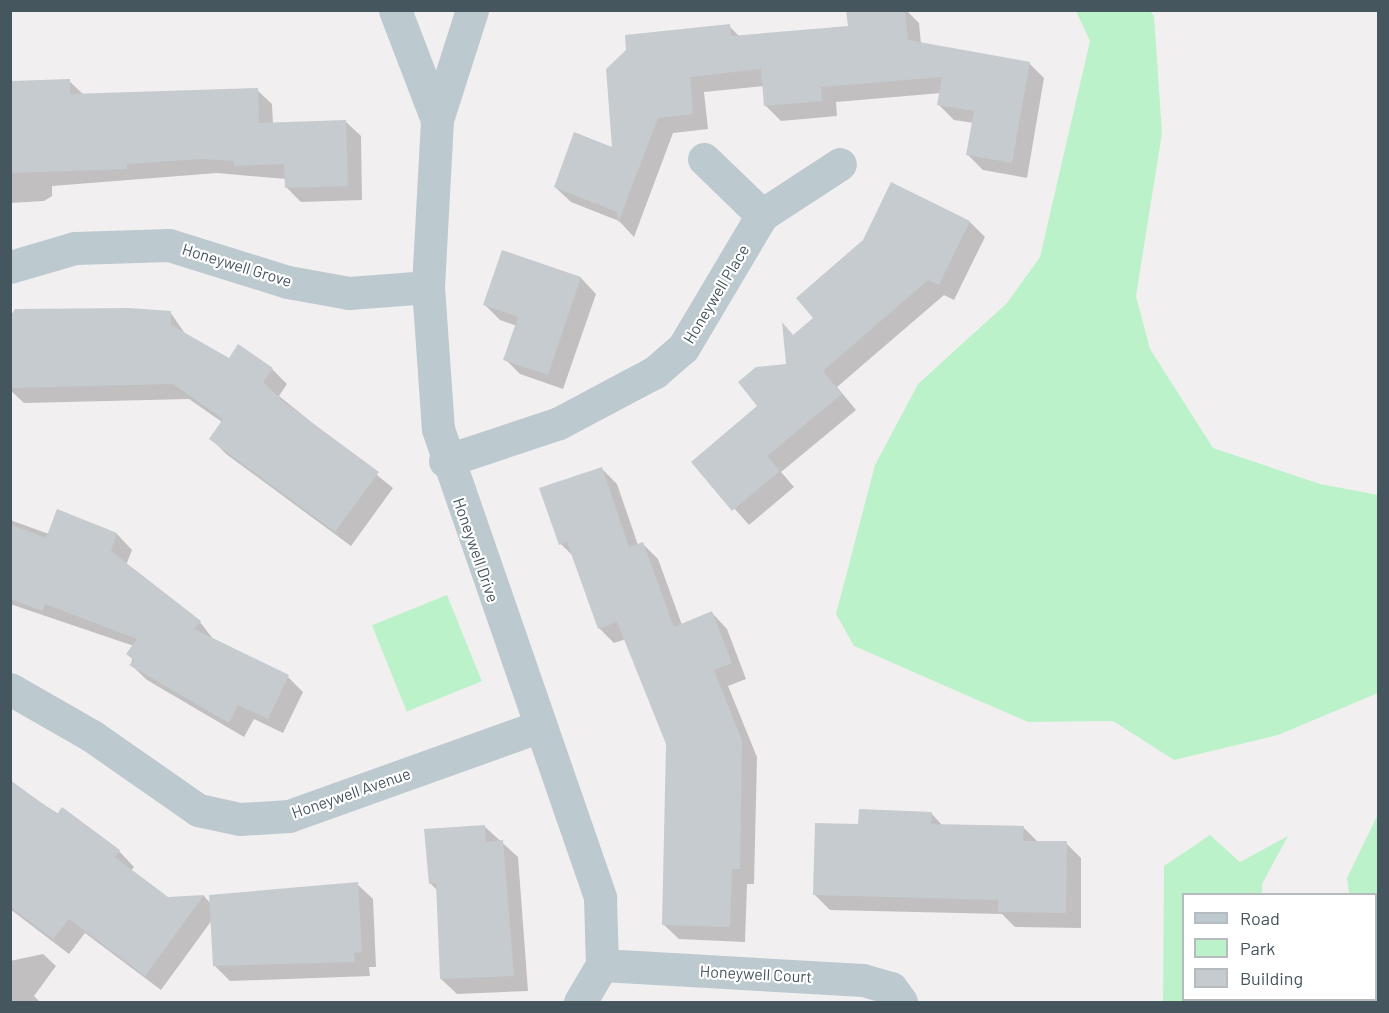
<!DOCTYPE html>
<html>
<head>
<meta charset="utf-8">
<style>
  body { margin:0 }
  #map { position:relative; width:1389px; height:1013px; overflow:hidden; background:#f2eff0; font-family:Barlow,sans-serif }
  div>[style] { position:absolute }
  .green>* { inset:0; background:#bcf2ca; transform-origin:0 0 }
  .shadow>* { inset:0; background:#0003 }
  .building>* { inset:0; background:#c6cbcf }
  .minor>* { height:33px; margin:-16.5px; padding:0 16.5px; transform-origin:16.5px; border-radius:16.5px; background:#bcc9cf }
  span { translate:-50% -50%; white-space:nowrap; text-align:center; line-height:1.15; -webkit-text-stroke:4.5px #fff; paint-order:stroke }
  .street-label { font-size:16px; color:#46565e }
  .frame { position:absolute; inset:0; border:12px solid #46565e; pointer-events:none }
  .legend { position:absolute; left:1182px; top:893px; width:195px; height:108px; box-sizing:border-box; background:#fff; border:2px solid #b5bbbf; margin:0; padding:8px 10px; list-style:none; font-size:18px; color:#46565e }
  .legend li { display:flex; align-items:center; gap:12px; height:30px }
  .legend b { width:30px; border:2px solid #b5bbbf }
</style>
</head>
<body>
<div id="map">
  <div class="green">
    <i style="clip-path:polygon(1076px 11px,1150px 11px,1154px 16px,1162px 133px,1136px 296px,1150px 349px,1213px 448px,1320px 484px,1378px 495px,1378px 693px,1278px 735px,1174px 760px,1113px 721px,1028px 722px,854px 646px,836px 614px,875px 465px,918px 384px,1007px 303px,1040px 257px,1090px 41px)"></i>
    <i style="left:447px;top:595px;width:93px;height:81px;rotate:68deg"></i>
    <i style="clip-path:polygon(1378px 814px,1378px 1002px,1364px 1002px,1376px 1000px,1376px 894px,1349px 894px,1347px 878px)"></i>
    <i style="clip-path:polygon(1210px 835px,1240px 862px,1288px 836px,1262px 884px,1262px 894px,1184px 894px,1184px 1000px,1271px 1002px,1163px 1002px,1164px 866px)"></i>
  </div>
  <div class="shadow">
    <i style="clip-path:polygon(876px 10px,906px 10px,919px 23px,921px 44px,1029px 63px,1044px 78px,1027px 178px,983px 170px,968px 155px,974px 123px,954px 120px,939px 105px,941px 93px,836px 102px,837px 116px,781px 121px,765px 105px,764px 86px,704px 92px,708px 129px,673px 133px,634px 237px,619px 221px,571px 202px,555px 187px,614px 149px,729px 26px,740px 37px,849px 27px)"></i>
    <i style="clip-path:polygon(69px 81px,84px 95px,257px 90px,272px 104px,273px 124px,346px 122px,361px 136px,362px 200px,301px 202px,286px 187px,286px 179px,217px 173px,52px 186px,52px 196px,44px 201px,10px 203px,10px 112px)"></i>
    <i style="clip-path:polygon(970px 222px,985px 237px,954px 300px,944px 295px,837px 387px,856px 410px,781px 472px,794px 487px,749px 525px,693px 462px,759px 406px,787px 365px,794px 336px)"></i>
    <i style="clip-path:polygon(503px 251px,581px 278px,596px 294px,563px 389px,520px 374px,505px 359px,517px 326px,500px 320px,485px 305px)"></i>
    <i style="clip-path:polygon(170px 312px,186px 335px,229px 360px,272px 369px,287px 384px,279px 396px,393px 488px,351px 546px,226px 454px,211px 438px,222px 422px,189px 399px,24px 403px,10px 390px,10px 319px)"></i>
    <i style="clip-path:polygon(601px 468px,617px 484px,638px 545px,643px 544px,658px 559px,682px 625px,712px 613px,727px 629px,746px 679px,728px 686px,757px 757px,754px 884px,747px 884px,745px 942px,679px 939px,663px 924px,667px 744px,626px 639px,614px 643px,599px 628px,574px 557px,561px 544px)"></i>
    <i style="clip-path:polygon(10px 520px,49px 534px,117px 534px,132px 550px,126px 565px,200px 622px,213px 639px,288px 677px,303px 692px,283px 733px,254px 719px,244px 737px,147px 680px,131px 665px,134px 646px,10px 604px)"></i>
    <i style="clip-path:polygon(10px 784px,119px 851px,134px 867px,131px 871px,167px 898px,204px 896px,211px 904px,357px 884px,373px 899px,376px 967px,369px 967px,370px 976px,230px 981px,215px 966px,212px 920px,161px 990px,85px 933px,69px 954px,10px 909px)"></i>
    <i style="clip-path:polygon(931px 813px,943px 826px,1023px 827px,1038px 842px,1066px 843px,1081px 858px,1081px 928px,1015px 927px,1002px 914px,830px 910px,815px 895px,860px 826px)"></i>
    <i style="clip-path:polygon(484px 826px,518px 857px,528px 991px,457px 994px,441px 979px,437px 890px,430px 883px)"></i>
    <i style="clip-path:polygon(43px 954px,56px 966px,34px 996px,40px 1002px,10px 1002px,10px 961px)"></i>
    <i style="clip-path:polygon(999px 1001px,1042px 1002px,999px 1002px)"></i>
  </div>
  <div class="building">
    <i style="clip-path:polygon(846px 10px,905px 10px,908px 40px,1030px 62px,1012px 163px,966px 155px,974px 111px,937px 105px,942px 77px,821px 87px,822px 101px,764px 106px,761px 69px,690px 77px,693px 114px,658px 118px,618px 223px,617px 212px,554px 187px,574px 132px,612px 147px,606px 69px,626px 50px,625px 35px,730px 24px,731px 36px,848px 26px)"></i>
    <i style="clip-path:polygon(70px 79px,70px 94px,258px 88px,259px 123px,346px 120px,348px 186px,285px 188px,284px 164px,234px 166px,234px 161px,201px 159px,127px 164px,127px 169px,10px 173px,12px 81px)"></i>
    <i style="clip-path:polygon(891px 182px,970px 221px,939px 285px,928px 280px,823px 371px,842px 394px,767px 456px,780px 471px,732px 511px,691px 462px,757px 406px,738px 382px,756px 367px,786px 364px,782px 322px,793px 335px,813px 318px,796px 298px,863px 240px)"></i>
    <i style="clip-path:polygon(502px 250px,581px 277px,548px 375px,503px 360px,518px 317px,483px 305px)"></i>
    <i style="clip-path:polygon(129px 308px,171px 311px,171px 325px,229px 358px,238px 344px,273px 368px,263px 382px,284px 402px,379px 472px,335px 532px,209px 439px,223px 419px,173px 384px,10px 388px,10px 317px,15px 309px)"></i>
    <i style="clip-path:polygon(602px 467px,629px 547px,643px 542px,674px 627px,712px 611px,732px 663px,714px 670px,742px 741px,740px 869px,732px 869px,730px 927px,662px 925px,666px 744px,617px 622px,598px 629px,567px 542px,559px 545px,539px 488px)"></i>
    <i style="clip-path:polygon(57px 509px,117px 533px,111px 551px,201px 621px,194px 629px,289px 675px,268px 719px,238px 705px,229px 723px,129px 665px,134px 660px,126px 654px,137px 639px,45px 604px,43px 611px,10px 599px,10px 524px,46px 538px)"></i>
    <i style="clip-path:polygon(10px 780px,57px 814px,62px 807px,120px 850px,115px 857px,168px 897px,204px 895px,145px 976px,69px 919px,53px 939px,10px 907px)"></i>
    <i style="clip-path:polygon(859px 809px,932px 812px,931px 824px,1024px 826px,1023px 841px,1067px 841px,1066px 913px,998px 912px,998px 900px,813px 895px,815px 823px,858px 824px)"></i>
    <i style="clip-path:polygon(485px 825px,486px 842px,503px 840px,514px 976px,440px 979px,436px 883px,429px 884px,424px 829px)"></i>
    <i style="clip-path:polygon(358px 882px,362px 952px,354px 953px,355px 962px,213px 966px,209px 895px)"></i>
  </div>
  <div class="minor">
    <i style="left:395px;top:10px;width:118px;rotate:69.1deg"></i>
    <i style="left:472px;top:10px;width:115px;rotate:107.7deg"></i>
    <i style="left:437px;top:120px;width:167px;rotate:93.1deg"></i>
    <i style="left:428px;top:287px;width:142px;rotate:86deg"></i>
    <i style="left:438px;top:429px;width:496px;rotate:70.9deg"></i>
    <i style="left:600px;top:898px;width:67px;rotate:88.3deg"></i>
    <i style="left:602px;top:965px;width:43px;rotate:120.7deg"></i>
    <i style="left:704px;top:159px;width:81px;rotate:44deg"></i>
    <i style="left:10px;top:267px;width:68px;rotate:-16.3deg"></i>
    <i style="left:75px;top:248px;width:94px;rotate:-1.8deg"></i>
    <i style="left:169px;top:245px;width:125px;rotate:17.3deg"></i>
    <i style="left:288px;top:282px;width:62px;rotate:10.2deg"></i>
    <i style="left:349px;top:293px;width:79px;rotate:-4.3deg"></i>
    <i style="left:445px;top:461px;width:120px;rotate:-18.4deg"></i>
    <i style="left:559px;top:423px;width:109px;rotate:-28deg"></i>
    <i style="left:655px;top:372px;width:37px;rotate:-41deg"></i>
    <i style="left:683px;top:348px;width:155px;rotate:-59.3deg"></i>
    <i style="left:762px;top:215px;width:93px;rotate:-33.2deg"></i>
    <i style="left:10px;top:689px;width:95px;rotate:29.8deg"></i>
    <i style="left:92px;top:736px;width:129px;rotate:34.9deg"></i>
    <i style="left:198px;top:810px;width:43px;rotate:12.1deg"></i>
    <i style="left:240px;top:819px;width:49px;rotate:-3.5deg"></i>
    <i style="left:289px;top:816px;width:267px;rotate:-19.7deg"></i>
    <i style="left:602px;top:965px;width:261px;rotate:3.3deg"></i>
    <i style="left:863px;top:980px;width:29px;rotate:16deg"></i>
    <i style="left:891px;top:988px;width:17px;rotate:54deg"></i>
  </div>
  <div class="street-label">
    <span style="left:237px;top:265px;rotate:17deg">Honeywell Grove</span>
    <span style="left:716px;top:294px;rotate:-59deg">Honeywell Place</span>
    <span style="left:476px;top:550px;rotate:71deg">Honeywell Drive</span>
    <span style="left:351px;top:793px;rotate:-19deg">Honeywell Avenue</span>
    <span style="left:756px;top:974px;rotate:3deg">Honeywell Court</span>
  </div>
  <div class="frame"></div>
  <ul class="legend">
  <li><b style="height:8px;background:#bcc9cf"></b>Road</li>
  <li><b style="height:16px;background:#bcf2ca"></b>Park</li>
  <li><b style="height:16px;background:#c6cbcf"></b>Building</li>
  </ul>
</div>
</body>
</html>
